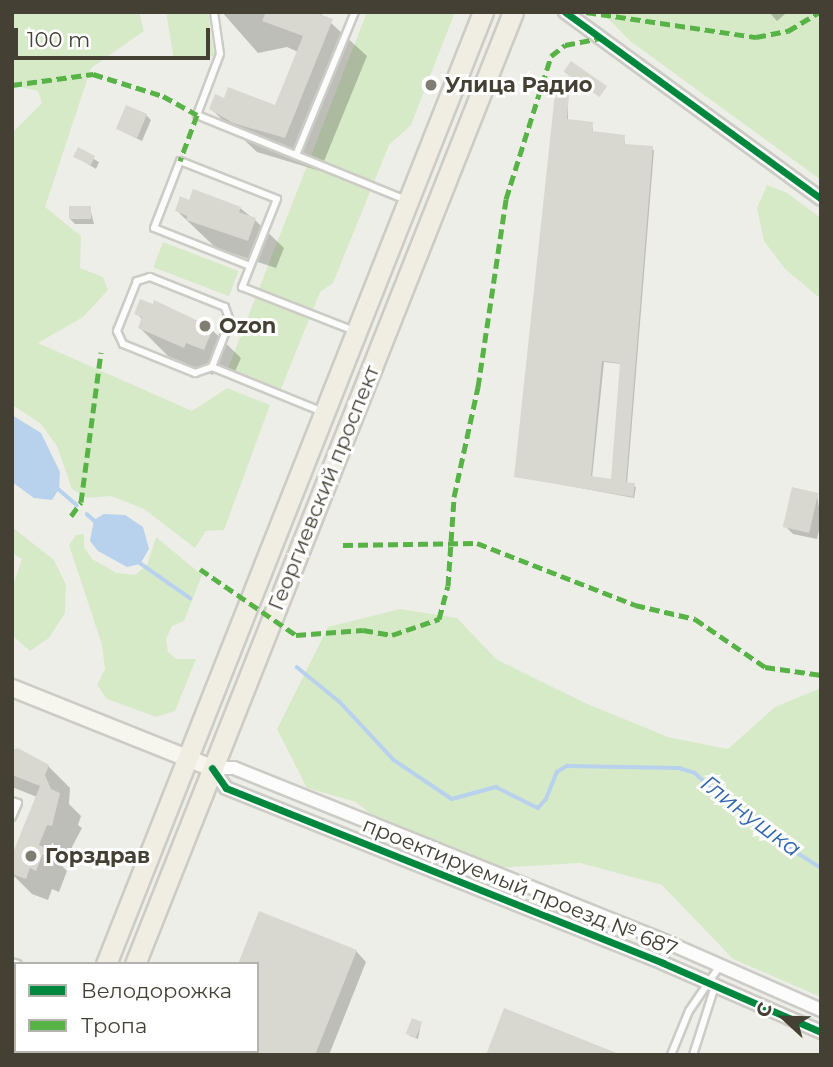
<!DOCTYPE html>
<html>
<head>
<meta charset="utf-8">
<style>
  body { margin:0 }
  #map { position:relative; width:833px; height:1067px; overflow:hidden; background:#eeeee8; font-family:Montserrat,sans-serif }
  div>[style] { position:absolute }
  .green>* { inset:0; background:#d7eac8; transform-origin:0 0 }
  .water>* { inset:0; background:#b8d1ed }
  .shadow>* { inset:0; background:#0003 }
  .stream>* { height:3.5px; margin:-1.75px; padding:0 1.75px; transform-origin:1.75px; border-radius:1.75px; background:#b8d1ed }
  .building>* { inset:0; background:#d8d7d0; transform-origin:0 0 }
  .roads { filter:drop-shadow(2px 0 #cccbc5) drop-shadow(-2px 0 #cccbc5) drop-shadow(0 2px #cccbc5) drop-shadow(0 -2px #cccbc5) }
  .service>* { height:6px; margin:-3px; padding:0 3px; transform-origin:3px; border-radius:3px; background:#fcfcfc }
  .minor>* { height:12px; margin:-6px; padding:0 6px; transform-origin:6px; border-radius:6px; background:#fcfcfc }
  .secondary>* { height:16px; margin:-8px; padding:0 8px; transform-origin:8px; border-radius:8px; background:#f6f5ee }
  .primary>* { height:19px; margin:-9.5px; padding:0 9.5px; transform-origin:9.5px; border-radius:9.5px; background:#f0eee3 }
  .quiet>* { height:5px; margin-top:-2.5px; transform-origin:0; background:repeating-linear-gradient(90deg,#57b346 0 10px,transparent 0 15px) }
  .cycleway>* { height:7px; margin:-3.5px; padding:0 3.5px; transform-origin:3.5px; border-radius:3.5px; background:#00873e }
  .dots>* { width:19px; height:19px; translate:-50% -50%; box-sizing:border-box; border:4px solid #fff; border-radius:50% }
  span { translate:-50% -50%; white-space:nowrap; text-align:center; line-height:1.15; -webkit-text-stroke:6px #fff; paint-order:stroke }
  .poi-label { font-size:21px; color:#444034; font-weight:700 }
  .left { translate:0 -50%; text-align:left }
  .street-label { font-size:21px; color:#444034 }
  .water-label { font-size:23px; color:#3067ae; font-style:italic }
  .frame { position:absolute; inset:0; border:14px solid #444034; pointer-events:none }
  .legend { position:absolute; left:14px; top:962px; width:245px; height:91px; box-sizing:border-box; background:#fff; border:2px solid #b4b3ae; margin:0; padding:9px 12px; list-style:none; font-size:21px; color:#444034 }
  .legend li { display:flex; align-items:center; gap:14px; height:35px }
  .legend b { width:35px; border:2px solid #b4b3ae }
  .north { position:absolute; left:749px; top:983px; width:70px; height:70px; -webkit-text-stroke:5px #fff; paint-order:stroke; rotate:292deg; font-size:19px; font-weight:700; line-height:28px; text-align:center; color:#444034 }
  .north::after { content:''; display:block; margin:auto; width:24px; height:32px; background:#444034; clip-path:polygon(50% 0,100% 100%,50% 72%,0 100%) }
  .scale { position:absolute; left:14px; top:28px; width:196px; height:32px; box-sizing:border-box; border:4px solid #444034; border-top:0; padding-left:9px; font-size:21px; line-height:24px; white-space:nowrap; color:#444034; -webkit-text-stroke:5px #fff; paint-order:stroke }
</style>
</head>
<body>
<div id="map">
  <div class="green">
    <i style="clip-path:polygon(12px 12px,139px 12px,144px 31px,91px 68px,45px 207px,81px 236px,80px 268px,103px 277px,108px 290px,83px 317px,38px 343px,192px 411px,227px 388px,270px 405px,224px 530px,206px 531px,195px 548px,144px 509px,111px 496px,87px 498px,72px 489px,57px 446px,40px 423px,12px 405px,12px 133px,42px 103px,38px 91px,12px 85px)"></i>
    <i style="clip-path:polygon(166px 12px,208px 12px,214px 56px,174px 60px)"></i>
    <i style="clip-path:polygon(367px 12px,455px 12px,411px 125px,389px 145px,333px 283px,320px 292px,281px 389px,228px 368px)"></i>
    <i style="clip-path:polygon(602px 12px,821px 12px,821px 180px,630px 41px)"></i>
    <i style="clip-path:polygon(767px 185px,787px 193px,821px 218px,821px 299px,785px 269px,764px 241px,757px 208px)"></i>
    <i style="left:163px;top:242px;width:81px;height:27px;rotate:21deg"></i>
    <i style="clip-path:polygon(12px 527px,54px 560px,66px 585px,65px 613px,49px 638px,30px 651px,12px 635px,12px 589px,22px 559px,12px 553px)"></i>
    <i style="clip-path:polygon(84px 534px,84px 547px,92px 559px,117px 573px,135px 575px,147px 565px,156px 537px,202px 575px,184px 621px,172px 626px,166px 639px,168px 652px,176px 659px,196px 659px,175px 711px,156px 717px,107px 699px,97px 685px,105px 669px,102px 645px,69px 545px,76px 535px)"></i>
    <i style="clip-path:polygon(400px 609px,457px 618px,496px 659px,585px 703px,668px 737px,728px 749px,775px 707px,821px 688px,821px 997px,733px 959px,662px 885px,580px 863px,493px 868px,383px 824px,356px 802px,307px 788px,277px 729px,328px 627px)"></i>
  </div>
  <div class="water">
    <i style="clip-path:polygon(12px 415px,41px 433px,60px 472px,59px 489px,52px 500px,34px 498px,12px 482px)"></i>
    <i style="clip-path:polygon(104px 514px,125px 515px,143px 527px,149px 549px,140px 564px,127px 567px,98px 551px,90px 541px,94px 520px)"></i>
  </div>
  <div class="shadow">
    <i style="clip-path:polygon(222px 12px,319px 12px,367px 56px,320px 171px,257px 152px,211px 109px,225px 100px,276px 107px,298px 52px,287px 47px,258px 53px)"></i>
    <i style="clip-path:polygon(769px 12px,783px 12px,785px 14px,777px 21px)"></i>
    <i style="clip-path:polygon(evenodd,568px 96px,568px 121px,592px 123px,593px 133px,624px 136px,625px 146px,654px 150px,627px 484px,636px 487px,634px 498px,516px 476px,568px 96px,604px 362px,622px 364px,612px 481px,592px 478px,604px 362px)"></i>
    <i style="clip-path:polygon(146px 115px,151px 120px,142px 141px,118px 129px)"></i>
    <i style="clip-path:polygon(78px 150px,99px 162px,96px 169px,75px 156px)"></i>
    <i style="clip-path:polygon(190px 202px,240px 208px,255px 220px,284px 248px,276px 268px,216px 248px,177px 211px)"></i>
    <i style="clip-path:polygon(90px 208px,94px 224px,75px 224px,70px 219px)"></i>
    <i style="clip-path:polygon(136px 313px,212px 330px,241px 358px,232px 378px,215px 371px,213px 375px,168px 356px,140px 328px,143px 320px)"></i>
    <i style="clip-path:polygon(817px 494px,821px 522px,817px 539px,793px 534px,785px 526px)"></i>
    <i style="clip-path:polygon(12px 752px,48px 766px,70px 788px,69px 804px,81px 816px,78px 825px,82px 828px,62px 866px,67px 871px,59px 892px,52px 889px,48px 900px,32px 894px,12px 874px,37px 797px,12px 787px)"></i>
    <i style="clip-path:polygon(356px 951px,366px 962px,329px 1055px,204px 1055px,257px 1051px)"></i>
    <i style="clip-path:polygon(421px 1023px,418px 1039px,410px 1036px,408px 1034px)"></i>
  </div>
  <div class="stream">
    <i style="left:55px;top:486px;width:29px;rotate:41deg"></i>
    <i style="left:87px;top:514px;width:12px;rotate:42deg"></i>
    <i style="left:137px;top:561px;width:65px;rotate:34.9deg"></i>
    <i style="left:297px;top:667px;width:55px;rotate:39.1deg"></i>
    <i style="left:340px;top:702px;width:79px;rotate:47deg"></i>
    <i style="left:394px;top:760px;width:70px;rotate:33.9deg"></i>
    <i style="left:452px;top:799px;width:46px;rotate:-15.3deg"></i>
    <i style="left:496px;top:787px;width:47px;rotate:26.6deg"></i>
    <i style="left:538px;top:808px;width:12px;rotate:-48deg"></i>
    <i style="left:546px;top:799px;width:29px;rotate:-68deg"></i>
    <i style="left:557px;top:772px;width:12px;rotate:-31deg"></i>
    <i style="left:567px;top:766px;width:112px;rotate:1deg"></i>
    <i style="left:679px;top:768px;width:17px;rotate:17deg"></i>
    <i style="left:695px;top:773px;width:82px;rotate:41.1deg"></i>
    <i style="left:757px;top:827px;width:76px;rotate:32.6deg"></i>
  </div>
  <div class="building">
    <i style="clip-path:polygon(266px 12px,314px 12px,333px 19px,285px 138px,233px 123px,209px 109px,215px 94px,224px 98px,228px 87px,275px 105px,303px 36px,262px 21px)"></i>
    <i style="left:571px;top:61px;width:44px;height:13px;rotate:35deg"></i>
    <i style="clip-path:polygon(evenodd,555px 93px,569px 95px,567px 119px,593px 122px,592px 131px,625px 135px,624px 144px,653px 146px,626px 482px,635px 483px,633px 497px,514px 477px,555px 93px,602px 361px,620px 363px,611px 479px,591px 476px,602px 361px)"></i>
    <i style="left:126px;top:105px;width:23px;height:26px;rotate:23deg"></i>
    <i style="clip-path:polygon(78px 147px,95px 156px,91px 165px,73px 157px)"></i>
    <i style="clip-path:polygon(193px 189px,241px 207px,239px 212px,256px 218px,248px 241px,186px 220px,187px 216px,175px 211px,180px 196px,189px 200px)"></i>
    <i style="left:69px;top:206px;width:22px;height:13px"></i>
    <i style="clip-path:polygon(140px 299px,153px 304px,154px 300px,213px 328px,204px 350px,186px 343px,184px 348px,138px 328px,142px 317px,134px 314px)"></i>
    <i style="left:792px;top:487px;width:27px;height:41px;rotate:13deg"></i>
    <i style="clip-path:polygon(18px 748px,49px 765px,45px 775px,51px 789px,60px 793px,52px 826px,47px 825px,39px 845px,45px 848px,36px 871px,30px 868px,26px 879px,12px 874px,12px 855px,40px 786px,12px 775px,12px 750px)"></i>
    <i style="clip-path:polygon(259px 911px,357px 950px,315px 1055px,257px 1055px,257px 964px,238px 964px)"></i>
    <i style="clip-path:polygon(504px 1008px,619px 1054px,619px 1055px,486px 1055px)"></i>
    <i style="left:412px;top:1018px;width:11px;height:17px;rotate:22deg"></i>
  </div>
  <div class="roads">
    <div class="service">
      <i style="left:214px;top:12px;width:42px;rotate:81.9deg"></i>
      <i style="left:220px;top:54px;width:65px;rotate:110.7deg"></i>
      <i style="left:197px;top:115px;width:226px;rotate:22.1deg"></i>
      <i style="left:296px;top:155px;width:155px;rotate:-67.6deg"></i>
      <i style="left:250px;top:266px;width:103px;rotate:-158.4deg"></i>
      <i style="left:154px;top:228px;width:72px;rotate:-68.8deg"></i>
      <i style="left:180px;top:161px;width:104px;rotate:21.4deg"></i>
      <i style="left:277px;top:199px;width:95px;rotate:111.7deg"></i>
      <i style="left:242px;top:287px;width:120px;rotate:21.4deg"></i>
      <i style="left:212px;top:367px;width:49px;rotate:-68.6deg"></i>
      <i style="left:230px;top:321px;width:15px;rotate:-110deg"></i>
      <i style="left:225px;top:307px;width:81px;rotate:-158.2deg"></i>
      <i style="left:150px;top:277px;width:14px;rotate:163deg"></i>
      <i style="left:137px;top:281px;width:54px;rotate:111.8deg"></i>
      <i style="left:117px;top:331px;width:14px;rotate:65deg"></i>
      <i style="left:123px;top:344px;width:78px;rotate:21.9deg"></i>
      <i style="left:195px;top:373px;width:18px;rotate:-19deg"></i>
      <i style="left:212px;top:367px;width:120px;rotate:22.1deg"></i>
      <i style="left:12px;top:801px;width:6px;rotate:18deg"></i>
      <i style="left:18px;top:803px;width:15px;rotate:113deg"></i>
      <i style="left:12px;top:962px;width:6px;rotate:18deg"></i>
      <i style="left:671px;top:1055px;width:48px;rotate:-67.8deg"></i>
      <i style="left:689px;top:1011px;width:53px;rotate:-55.7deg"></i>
      <i style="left:693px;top:1055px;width:72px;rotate:-72.3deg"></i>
    </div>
    <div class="minor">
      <i style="left:565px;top:12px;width:317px;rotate:36.1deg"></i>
      <i style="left:212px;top:768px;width:24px;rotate:55deg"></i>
      <i style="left:226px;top:788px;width:471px;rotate:21.8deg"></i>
      <i style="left:663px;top:963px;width:172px;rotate:23.6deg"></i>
      <i style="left:212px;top:768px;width:22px"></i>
      <i style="left:234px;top:768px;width:471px;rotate:21.9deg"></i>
      <i style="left:671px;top:944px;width:164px;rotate:23.7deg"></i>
    </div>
    <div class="secondary">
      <i style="left:12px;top:688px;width:215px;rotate:21.8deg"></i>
    </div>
    <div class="primary">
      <i style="left:106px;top:964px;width:1024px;rotate:-68.4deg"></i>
      <i style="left:135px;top:964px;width:1024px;rotate:-68.34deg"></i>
      <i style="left:69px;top:1055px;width:4px;rotate:-63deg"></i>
      <i style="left:98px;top:1055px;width:4px;rotate:-63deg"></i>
    </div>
  </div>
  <div class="quiet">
    <i style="left:586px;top:12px;width:172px;rotate:8.4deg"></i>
    <i style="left:756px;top:37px;width:33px;rotate:-11deg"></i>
    <i style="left:788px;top:31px;width:37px;rotate:-31deg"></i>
    <i style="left:12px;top:85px;width:82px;rotate:-7.7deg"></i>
    <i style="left:93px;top:74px;width:73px;rotate:17.4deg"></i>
    <i style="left:163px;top:96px;width:39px;rotate:29deg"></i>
    <i style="left:197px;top:115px;width:49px;rotate:110.3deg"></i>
    <i style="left:71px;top:516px;width:17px;rotate:-54deg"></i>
    <i style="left:81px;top:502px;width:151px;rotate:-82.4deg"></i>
    <i style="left:343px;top:545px;width:134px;rotate:-0.9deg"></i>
    <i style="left:477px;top:543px;width:170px;rotate:21.4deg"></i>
    <i style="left:635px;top:605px;width:62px;rotate:13.1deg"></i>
    <i style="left:695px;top:619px;width:85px;rotate:34.4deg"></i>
    <i style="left:765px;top:667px;width:57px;rotate:8.1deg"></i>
    <i style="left:200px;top:569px;width:116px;rotate:34.5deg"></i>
    <i style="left:296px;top:635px;width:67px;rotate:-4.3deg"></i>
    <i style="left:363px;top:630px;width:29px;rotate:10deg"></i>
    <i style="left:392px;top:635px;width:50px;rotate:-18.8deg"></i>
    <i style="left:439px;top:619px;width:34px;rotate:-75deg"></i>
    <i style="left:448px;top:586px;width:89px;rotate:-86.1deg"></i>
    <i style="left:454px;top:497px;width:113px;rotate:-77.7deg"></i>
    <i style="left:478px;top:387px;width:190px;rotate:-81.5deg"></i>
    <i style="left:506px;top:199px;width:150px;rotate:-72.5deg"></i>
    <i style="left:551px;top:56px;width:18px;rotate:-38deg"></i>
    <i style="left:565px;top:45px;width:36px;rotate:-11deg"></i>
  </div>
  <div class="cycleway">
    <i style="left:565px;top:12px;width:317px;rotate:36.1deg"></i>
    <i style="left:212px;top:768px;width:24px;rotate:55deg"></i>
    <i style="left:226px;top:788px;width:471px;rotate:21.8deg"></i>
    <i style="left:663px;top:963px;width:172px;rotate:23.6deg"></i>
  </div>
  <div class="dots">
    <i style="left:431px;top:85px;background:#807d73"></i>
    <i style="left:205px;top:326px;background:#807d73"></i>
    <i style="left:31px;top:856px;background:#807d73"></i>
  </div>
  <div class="poi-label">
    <span class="left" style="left:445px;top:85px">Улица Радио</span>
    <span class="left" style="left:219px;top:326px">Ozon</span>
    <span class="left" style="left:45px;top:856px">Горздрав</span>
  </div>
  <div class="street-label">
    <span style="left:324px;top:488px;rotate:-68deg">Георгиевский проспект</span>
    <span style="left:520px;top:887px;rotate:22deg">проектируемый проезд № 687</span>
  </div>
  <div class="water-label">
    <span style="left:751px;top:816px;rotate:37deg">Глинушка</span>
  </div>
  <div class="frame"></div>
  <ul class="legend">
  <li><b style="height:9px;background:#00873e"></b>Велодорожка</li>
  <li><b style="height:9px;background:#57b346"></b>Тропа</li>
  </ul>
  <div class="north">С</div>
  <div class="scale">100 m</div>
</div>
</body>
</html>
